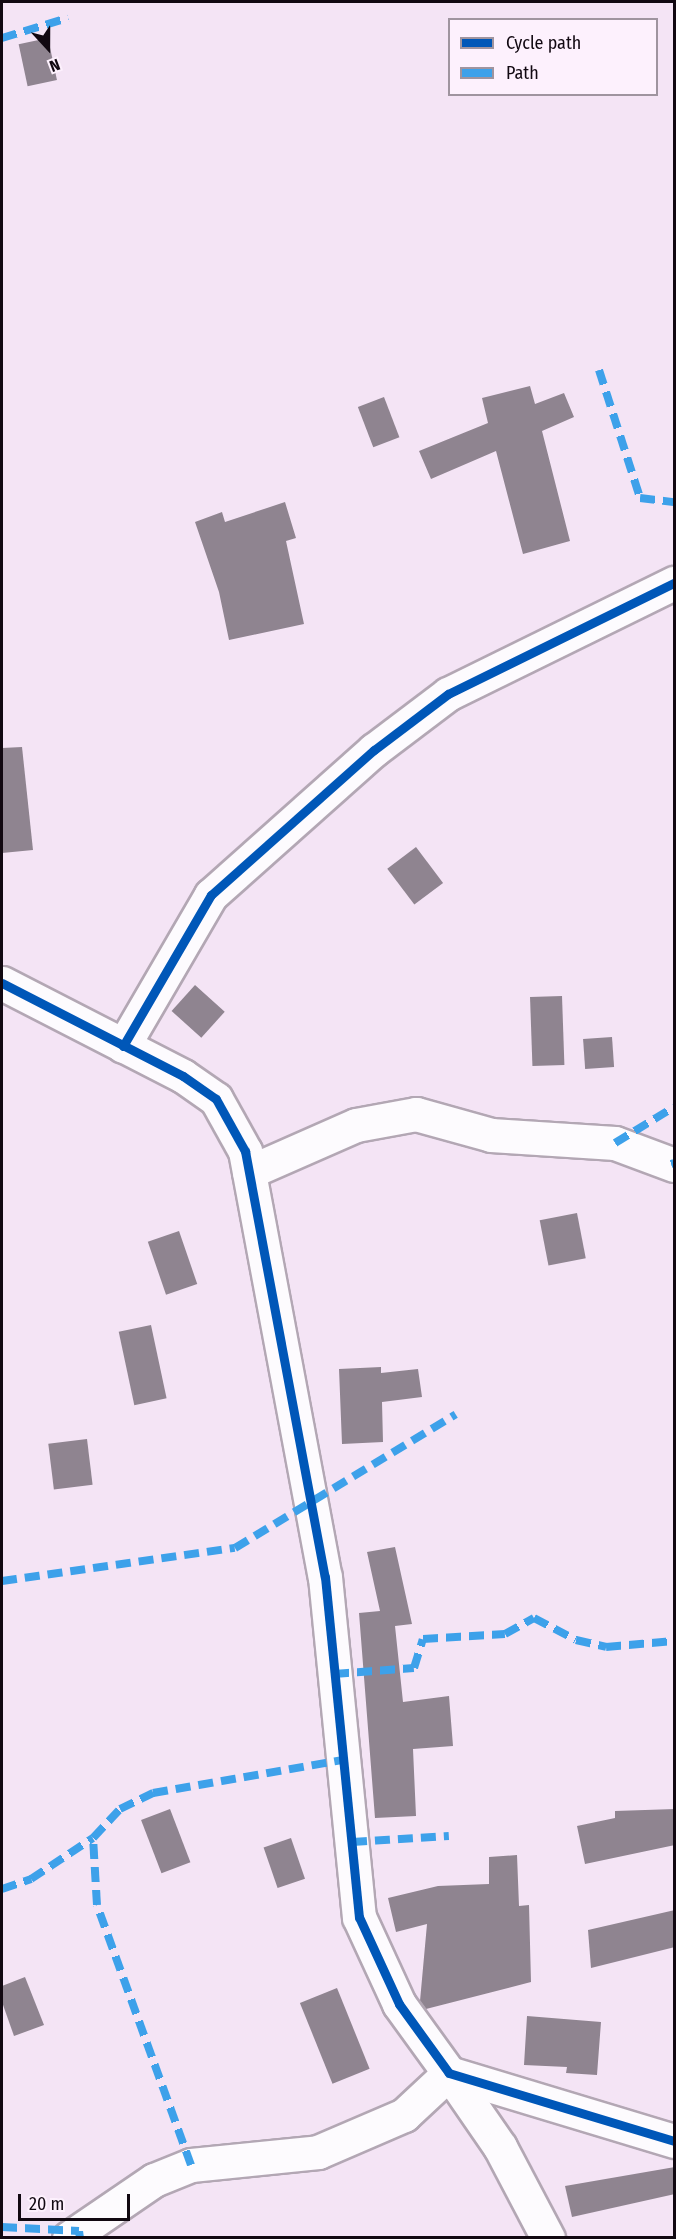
<!DOCTYPE html>
<html>
<head>
<meta charset="utf-8">
<style>
  body { margin:0 }
  #map { position:relative; width:676px; height:2239px; overflow:hidden; background:#f4e4f5; font-family:"Fira Sans Condensed",sans-serif }
  div>[style] { position:absolute }
  .building>* { inset:0; background:#8f8490; transform-origin:0 0 }
  .roads { filter:drop-shadow(2px 0 #b3a7b4) drop-shadow(-2px 0 #b3a7b4) drop-shadow(0 2px #b3a7b4) drop-shadow(0 -2px #b3a7b4) }
  .street>* { height:33px; margin:-16.5px; padding:0 16.5px; transform-origin:16.5px; border-radius:16.5px; background:#fdfbfe }
  .quiet>* { height:8px; margin-top:-4px; transform-origin:0; background:repeating-linear-gradient(90deg,#3da1ea 0 15px,transparent 0 23px) }
  .cycleway>* { height:9px; margin:-4.5px; padding:0 4.5px; transform-origin:4.5px; border-radius:4.5px; background:#0057b8 }
  span { translate:-50% -50%; white-space:nowrap; text-align:center; line-height:1.15; -webkit-text-stroke:6px #fdf1fd; paint-order:stroke }
  .frame { position:absolute; inset:0; border:3px solid #110811; pointer-events:none }
  .legend { position:absolute; left:448px; top:18px; width:210px; height:78px; box-sizing:border-box; background:#fdf1fd; border:2px solid #9f949f; margin:0; padding:8px 10px; list-style:none; font-size:18px; color:#110811 }
  .legend li { display:flex; align-items:center; gap:12px; height:30px }
  .legend b { width:30px; border:2px solid #9f949f }
  .north { position:absolute; left:18px; top:18px; width:60px; height:60px; -webkit-text-stroke:4px #fdf1fd; paint-order:stroke; rotate:159deg; font-size:16px; font-weight:700; line-height:24px; text-align:center; color:#110811 }
  .north::after { content:''; display:block; margin:auto; width:21px; height:27px; background:#110811; clip-path:polygon(50% 0,100% 100%,50% 72%,0 100%) }
  .scale { position:absolute; left:18px; top:2194px; width:112px; height:27px; box-sizing:border-box; border:3px solid #110811; border-top:0; padding-left:8px; font-size:18px; line-height:21px; white-space:nowrap; color:#110811; -webkit-text-stroke:4px #fdf1fd; paint-order:stroke }
</style>
</head>
<body>
<div id="map">
  <div class="building">
    <i style="left:48px;top:38px;width:43px;height:30px;rotate:78deg"></i>
    <i style="clip-path:polygon(530px 386px,535px 404px,564px 393px,574px 417px,542px 431px,570px 541px,523px 554px,496px 451px,431px 479px,419px 451px,488px 423px,482px 398px)"></i>
    <i style="left:384px;top:397px;width:43px;height:28px;rotate:69deg"></i>
    <i style="clip-path:polygon(285px 502px,296px 538px,286px 541px,304px 624px,229px 640px,219px 592px,195px 522px,222px 512px,225px 522px)"></i>
    <i style="clip-path:polygon(22px 747px,33px 850px,2px 853px,2px 748px)"></i>
    <i style="left:416px;top:847px;width:45px;height:36px;rotate:53deg"></i>
    <i style="left:195px;top:985px;width:40px;height:35px;rotate:42deg"></i>
    <i style="left:562px;top:996px;width:69px;height:32px;rotate:88deg"></i>
    <i style="left:612px;top:1037px;width:30px;height:29px;rotate:86deg"></i>
    <i style="left:577px;top:1213px;width:46px;height:38px;rotate:79deg"></i>
    <i style="left:179px;top:1231px;width:56px;height:33px;rotate:71deg"></i>
    <i style="left:151px;top:1325px;width:75px;height:33px;rotate:78deg"></i>
    <i style="clip-path:polygon(381px 1367px,381px 1373px,418px 1369px,422px 1397px,382px 1402px,383px 1442px,342px 1444px,339px 1369px)"></i>
    <i style="left:87px;top:1439px;width:46px;height:39px;rotate:83deg"></i>
    <i style="clip-path:polygon(395px 1547px,412px 1624px,395px 1626px,403px 1702px,449px 1696px,453px 1746px,413px 1749px,416px 1816px,375px 1818px,359px 1613px,380px 1611px,367px 1552px)"></i>
    <i style="left:170px;top:1809px;width:57px;height:31px;rotate:69deg"></i>
    <i style="clip-path:polygon(675px 1809px,675px 1845px,585px 1864px,577px 1826px,615px 1818px,615px 1811px)"></i>
    <i style="left:291px;top:1838px;width:43px;height:29px;rotate:71deg"></i>
    <i style="clip-path:polygon(517px 1855px,519px 1906px,529px 1905px,531px 1982px,426px 2009px,420px 2001px,427px 1924px,396px 1932px,388px 1898px,438px 1886px,489px 1884px,489px 1857px)"></i>
    <i style="clip-path:polygon(675px 1910px,675px 1947px,591px 1968px,588px 1930px)"></i>
    <i style="clip-path:polygon(25px 1977px,44px 2025px,14px 2036px,2px 2002px,2px 1986px)"></i>
    <i style="left:337px;top:1988px;width:87px;height:40px;rotate:68deg"></i>
    <i style="clip-path:polygon(527px 2016px,601px 2022px,597px 2075px,566px 2073px,567px 2067px,524px 2065px)"></i>
    <i style="clip-path:polygon(675px 2167px,675px 2194px,572px 2217px,565px 2186px)"></i>
  </div>
  <div class="roads">
    <div class="street">
      <i style="left:2px;top:983px;width:203px;rotate:27.2deg"></i>
      <i style="left:183px;top:1076px;width:40px;rotate:34.9deg"></i>
      <i style="left:216px;top:1099px;width:60px;rotate:60.9deg"></i>
      <i style="left:245px;top:1151px;width:433px;rotate:79.4deg"></i>
      <i style="left:325px;top:1577px;width:342px;rotate:84.3deg"></i>
      <i style="left:359px;top:1917px;width:96px;rotate:65.3deg"></i>
      <i style="left:399px;top:2004px;width:85px;rotate:54.1deg"></i>
      <i style="left:449px;top:2073px;width:235px;rotate:16.8deg"></i>
      <i style="left:123px;top:1046px;width:175px;rotate:-59.8deg"></i>
      <i style="left:211px;top:895px;width:218px;rotate:-41.7deg"></i>
      <i style="left:374px;top:750px;width:93px;rotate:-37.1deg"></i>
      <i style="left:448px;top:694px;width:252px;rotate:-26.2deg"></i>
      <i style="left:249px;top:1172px;width:117px;rotate:-23.7deg"></i>
      <i style="left:356px;top:1125px;width:61px;rotate:-10.4deg"></i>
      <i style="left:416px;top:1114px;width:78px;rotate:15.6deg"></i>
      <i style="left:491px;top:1135px;width:124px;rotate:3.7deg"></i>
      <i style="left:615px;top:1143px;width:63px;rotate:20.4deg"></i>
      <i style="left:69px;top:2238px;width:103px;rotate:-34.3deg"></i>
      <i style="left:154px;top:2180px;width:40px;rotate:-22deg"></i>
      <i style="left:191px;top:2165px;width:128px;rotate:-5.8deg"></i>
      <i style="left:318px;top:2152px;width:94px;rotate:-23.3deg"></i>
      <i style="left:404px;top:2115px;width:62px;rotate:-43deg"></i>
      <i style="left:449px;top:2073px;width:90px;rotate:55.4deg"></i>
      <i style="left:500px;top:2147px;width:103px;rotate:62.2deg"></i>
    </div>
  </div>
  <div class="quiet">
    <i style="left:2px;top:38px;width:69px;rotate:-16.9deg"></i>
    <i style="left:599px;top:370px;width:134px;rotate:72.2deg"></i>
    <i style="left:640px;top:498px;width:34px;rotate:7deg"></i>
    <i style="left:615px;top:1143px;width:69px;rotate:-31.4deg"></i>
    <i style="left:671px;top:1164px;width:3px;rotate:-18deg"></i>
    <i style="left:2px;top:1581px;width:235px;rotate:-8.1deg"></i>
    <i style="left:235px;top:1548px;width:258px;rotate:-31.2deg"></i>
    <i style="left:334px;top:1674px;width:80px;rotate:-4.3deg"></i>
    <i style="left:414px;top:1668px;width:30px;rotate:-73deg"></i>
    <i style="left:423px;top:1639px;width:82px;rotate:-3.5deg"></i>
    <i style="left:505px;top:1634px;width:33px;rotate:-29deg"></i>
    <i style="left:534px;top:1618px;width:47px;rotate:27.6deg"></i>
    <i style="left:576px;top:1640px;width:31px;rotate:13deg"></i>
    <i style="left:606px;top:1647px;width:68px;rotate:-5deg"></i>
    <i style="left:352px;top:1842px;width:97px;rotate:-3.5deg"></i>
    <i style="left:2px;top:1889px;width:31px;rotate:-19deg"></i>
    <i style="left:31px;top:1879px;width:74px;rotate:-33.5deg"></i>
    <i style="left:191px;top:2165px;width:276px;rotate:-109.9deg"></i>
    <i style="left:97px;top:1905px;width:67px;rotate:-93.4deg"></i>
    <i style="left:93px;top:1838px;width:40px;rotate:-47deg"></i>
    <i style="left:120px;top:1809px;width:37px;rotate:-26deg"></i>
    <i style="left:153px;top:1793px;width:193px;rotate:-9.9deg"></i>
    <i style="left:2px;top:2227px;width:77px;rotate:3deg"></i>
    <i style="left:79px;top:2231px;width:7px;rotate:82deg"></i>
  </div>
  <div class="cycleway">
    <i style="left:2px;top:983px;width:203px;rotate:27.2deg"></i>
    <i style="left:183px;top:1076px;width:40px;rotate:34.9deg"></i>
    <i style="left:216px;top:1099px;width:60px;rotate:60.9deg"></i>
    <i style="left:245px;top:1151px;width:433px;rotate:79.4deg"></i>
    <i style="left:325px;top:1577px;width:342px;rotate:84.3deg"></i>
    <i style="left:359px;top:1917px;width:96px;rotate:65.3deg"></i>
    <i style="left:399px;top:2004px;width:85px;rotate:54.1deg"></i>
    <i style="left:449px;top:2073px;width:235px;rotate:16.8deg"></i>
    <i style="left:123px;top:1046px;width:175px;rotate:-59.8deg"></i>
    <i style="left:211px;top:895px;width:218px;rotate:-41.7deg"></i>
    <i style="left:374px;top:750px;width:93px;rotate:-37.1deg"></i>
    <i style="left:448px;top:694px;width:252px;rotate:-26.2deg"></i>
  </div>
  <div class="frame"></div>
  <ul class="legend">
  <li><b style="height:8px;background:#0057b8"></b>Cycle path</li>
  <li><b style="height:8px;background:#3da1ea"></b>Path</li>
  </ul>
  <div class="north">N</div>
  <div class="scale">20 m</div>
</div>
</body>
</html>
